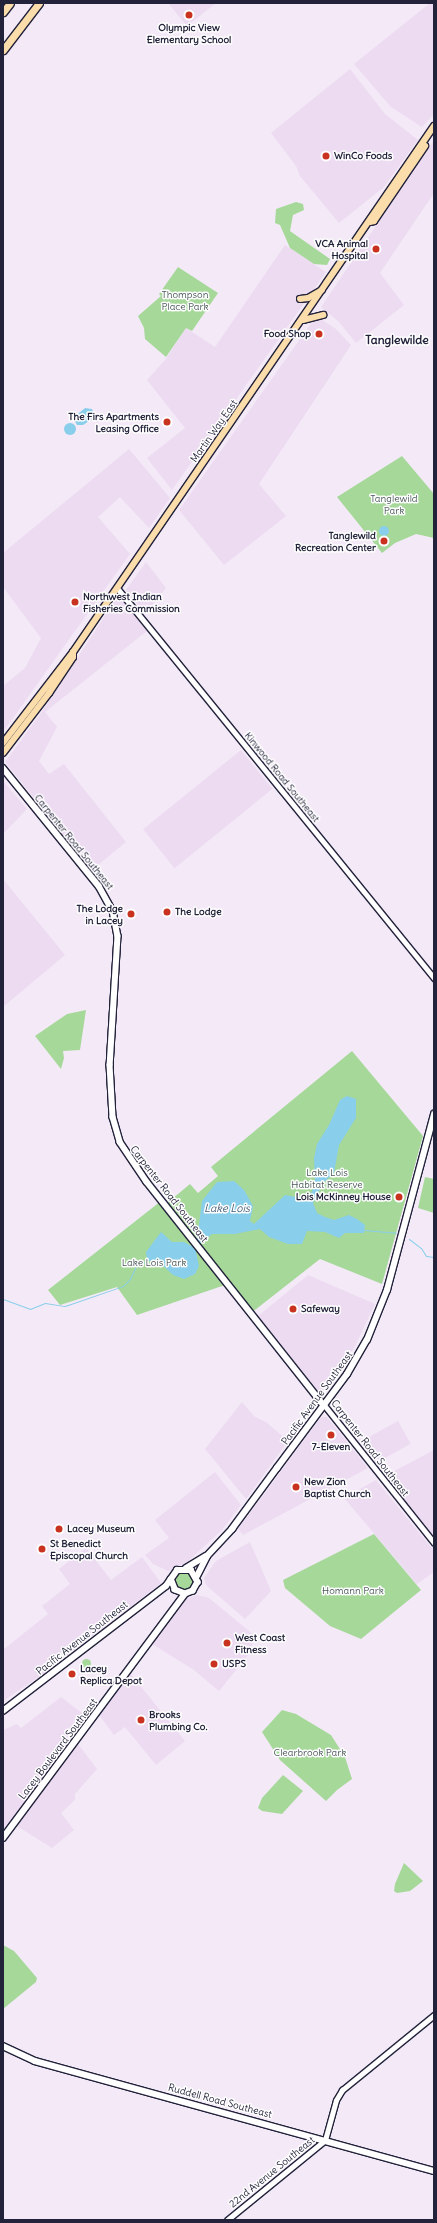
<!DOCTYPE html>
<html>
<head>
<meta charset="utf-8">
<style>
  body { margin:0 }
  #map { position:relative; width:437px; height:2223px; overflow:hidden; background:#f4eaf7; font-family:Delius,sans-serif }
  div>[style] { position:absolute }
  .built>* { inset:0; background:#ecdbf1; transform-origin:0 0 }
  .green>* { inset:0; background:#a6d89a }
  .round { border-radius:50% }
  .water>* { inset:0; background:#89ceea }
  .stream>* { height:1px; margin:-0.5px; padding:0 0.5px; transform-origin:0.5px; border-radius:0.5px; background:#89ceea }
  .roads { filter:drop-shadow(1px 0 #22223b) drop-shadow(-1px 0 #22223b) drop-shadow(0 1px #22223b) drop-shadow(0 -1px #22223b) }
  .tertiary>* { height:5px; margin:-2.5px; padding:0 2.5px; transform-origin:2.5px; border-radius:2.5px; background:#fff }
  .secondary>* { height:5.5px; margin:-2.75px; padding:0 2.75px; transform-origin:2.75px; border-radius:2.75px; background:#fff }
  .primary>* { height:6px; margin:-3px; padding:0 3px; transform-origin:3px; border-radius:3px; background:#faddab }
  .motorway>* { height:7px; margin:-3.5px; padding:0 3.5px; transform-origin:3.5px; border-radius:3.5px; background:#faddab }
  .dots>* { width:11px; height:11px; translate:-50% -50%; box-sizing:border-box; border:2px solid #fff; border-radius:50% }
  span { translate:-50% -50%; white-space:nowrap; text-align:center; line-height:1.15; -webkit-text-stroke:3px #fff; paint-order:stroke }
  .poi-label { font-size:10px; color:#22223b; font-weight:700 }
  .left { translate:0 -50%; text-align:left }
  .right { translate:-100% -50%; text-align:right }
  .park-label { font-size:10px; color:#4a5958 }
  .street-label { font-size:10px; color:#22223b }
  .water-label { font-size:11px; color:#465e78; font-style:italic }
  .quarter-label { font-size:12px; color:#22223b; font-weight:700 }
  .frame { position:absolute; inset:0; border:4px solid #22223b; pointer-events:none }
</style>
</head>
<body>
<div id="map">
  <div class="built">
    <i style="clip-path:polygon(168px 3px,216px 3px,187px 26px)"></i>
    <i style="clip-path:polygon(430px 3px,434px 3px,434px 114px,422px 127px,391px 107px,354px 64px)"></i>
    <i style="clip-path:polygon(350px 69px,385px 114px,418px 140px,384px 187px,339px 223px,300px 176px,296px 166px,271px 133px)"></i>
    <i style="clip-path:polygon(434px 140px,434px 193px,380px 273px,404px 305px,356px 343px,339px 322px,321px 307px)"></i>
    <i style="clip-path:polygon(285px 245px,326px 272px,172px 490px,147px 458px,185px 428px,147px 380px,165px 360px,186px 328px,215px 347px)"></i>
    <i style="clip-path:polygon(319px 318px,336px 329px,351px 345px,259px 484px,286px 516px,224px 565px,179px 510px,312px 322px)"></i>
    <i style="clip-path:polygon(129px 449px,170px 498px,149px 528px,120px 497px,98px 517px,130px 554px,3px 732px,3px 686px,25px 668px,41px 638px,3px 587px,3px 553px)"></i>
    <i style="clip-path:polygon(146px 562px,166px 588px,145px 614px,126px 590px)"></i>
    <i style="clip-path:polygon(118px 596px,147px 631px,45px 712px,57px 727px,39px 761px,49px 774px,64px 764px,126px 842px,92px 870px,5px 762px,43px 710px)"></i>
    <i style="left:241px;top:750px;width:50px;height:126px;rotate:51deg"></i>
    <i style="clip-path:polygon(3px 781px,27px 809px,3px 834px)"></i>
    <i style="clip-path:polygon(3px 879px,65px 955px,3px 1007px)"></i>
    <i style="clip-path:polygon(308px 1275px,375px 1304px,355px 1346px,324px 1394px,320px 1393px,258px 1316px)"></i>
    <i style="clip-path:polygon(242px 1402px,255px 1417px,266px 1422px,288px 1441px,246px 1499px,205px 1449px)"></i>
    <i style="clip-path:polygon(321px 1417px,327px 1417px,368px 1468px,243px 1535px,238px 1529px)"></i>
    <i style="left:398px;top:1421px;width:26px;height:42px;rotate:61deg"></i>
    <i style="clip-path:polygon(434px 1450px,434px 1536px,385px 1476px)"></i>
    <i style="clip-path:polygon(215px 1472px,241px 1505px,222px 1530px,185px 1564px,168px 1571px,153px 1564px,145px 1555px,169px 1538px,155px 1520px)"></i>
    <i style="clip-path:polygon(376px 1480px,434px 1551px,434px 1572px,417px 1584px,344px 1498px)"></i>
    <i style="clip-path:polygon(250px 1542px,271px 1591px,245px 1619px,206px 1585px,204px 1578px,216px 1561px)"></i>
    <i style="clip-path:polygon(86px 1548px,111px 1580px,142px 1557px,161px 1583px,46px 1672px,3px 1701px,3px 1650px,48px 1614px,42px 1606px,70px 1584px,59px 1569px)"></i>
    <i style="clip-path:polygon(197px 1595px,209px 1598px,255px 1636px,249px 1654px,219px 1691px,194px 1670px,152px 1644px,183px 1600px)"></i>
    <i style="clip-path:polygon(130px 1673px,185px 1741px,156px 1765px,125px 1727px,114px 1735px,99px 1715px)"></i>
    <i style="clip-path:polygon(61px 1697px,87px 1717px,3px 1831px,3px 1730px,17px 1724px,21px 1728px)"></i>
    <i style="clip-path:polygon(78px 1744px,97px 1769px,75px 1794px,75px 1800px,61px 1813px,74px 1830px,52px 1848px,17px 1826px)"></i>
  </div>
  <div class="green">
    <i style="clip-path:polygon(296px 202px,303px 204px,304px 210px,293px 215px,290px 231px,330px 259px,327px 265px,314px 264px,290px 248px,280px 225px,275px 223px,276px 209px)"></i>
    <i style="clip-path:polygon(178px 267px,218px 293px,192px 331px,186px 328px,166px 357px,145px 339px,144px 328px,138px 316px,161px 296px,159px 294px)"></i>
    <i style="clip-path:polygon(402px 456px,434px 494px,434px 538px,416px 534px,395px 543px,382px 553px,337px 497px)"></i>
    <i style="clip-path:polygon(86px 1010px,80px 1050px,63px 1051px,64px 1058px,61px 1069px,35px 1036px,67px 1014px)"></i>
    <i style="clip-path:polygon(352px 1051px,423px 1136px,382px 1284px,320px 1259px,251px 1313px,228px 1284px,137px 1315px,117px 1287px,60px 1305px,48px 1290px,161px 1201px,166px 1204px,190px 1184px,198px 1193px,218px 1176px,211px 1167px)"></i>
    <i style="clip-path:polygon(425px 1177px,434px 1179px,434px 1213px,418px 1208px)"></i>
    <i style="clip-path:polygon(374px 1534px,421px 1590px,361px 1639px,330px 1626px,285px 1588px,283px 1580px)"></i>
    <i class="round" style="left:174px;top:1571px;width:20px;height:20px"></i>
    <i class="round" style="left:81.5px;top:1658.5px;width:9px;height:9px"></i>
    <i style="clip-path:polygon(282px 1710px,296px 1714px,331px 1735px,345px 1757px,352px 1779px,337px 1790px,326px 1801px,280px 1760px,262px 1732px)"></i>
    <i style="clip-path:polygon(283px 1775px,303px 1791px,282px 1814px,262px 1811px,258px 1808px,262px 1798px)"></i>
    <i style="clip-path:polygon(404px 1863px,423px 1881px,410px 1891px,397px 1893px,394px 1891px,395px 1884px)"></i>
    <i style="clip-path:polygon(3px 1945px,14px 1951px,37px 1978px,36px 1982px,3px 2009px)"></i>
  </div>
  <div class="water">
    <i style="clip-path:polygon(85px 408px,92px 409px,95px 417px,83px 425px,77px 425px,73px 418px)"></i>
    <i class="round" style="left:64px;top:423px;width:12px;height:12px"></i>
    <i class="round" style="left:379px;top:526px;width:10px;height:10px"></i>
    <i style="clip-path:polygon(347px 1096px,356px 1099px,356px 1118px,339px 1145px,334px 1173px,323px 1183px,313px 1203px,317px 1213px,325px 1217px,334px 1220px,349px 1215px,357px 1219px,365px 1225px,364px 1233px,345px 1233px,339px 1238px,325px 1232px,307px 1231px,302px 1244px,288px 1244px,269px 1237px,260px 1229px,235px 1234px,212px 1234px,199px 1244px,196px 1252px,199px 1266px,195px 1274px,184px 1279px,173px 1275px,158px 1261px,147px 1261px,146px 1252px,161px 1232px,172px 1242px,184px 1242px,191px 1246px,197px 1240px,202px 1201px,217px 1182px,234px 1181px,244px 1190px,253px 1206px,250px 1221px,254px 1224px,285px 1195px,296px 1197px,311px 1193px,315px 1185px,314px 1158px,317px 1144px,329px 1125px,340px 1100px)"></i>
  </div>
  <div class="stream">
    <i style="left:364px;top:1230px;width:32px;rotate:5deg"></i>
    <i style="left:409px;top:1239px;width:15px;rotate:37deg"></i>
    <i style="left:421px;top:1248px;width:9px;rotate:58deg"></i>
    <i style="left:426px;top:1256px;width:8px;rotate:7deg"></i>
    <i style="left:3px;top:1299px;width:29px;rotate:20deg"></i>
    <i style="left:30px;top:1309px;width:16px;rotate:-22deg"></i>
    <i style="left:45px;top:1303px;width:20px;rotate:9deg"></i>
    <i style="left:65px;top:1306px;width:61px;rotate:-19deg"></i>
    <i style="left:123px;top:1286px;width:10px;rotate:-45deg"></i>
    <i style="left:130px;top:1279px;width:14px;rotate:-65deg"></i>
    <i style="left:136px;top:1266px;width:12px;rotate:-24deg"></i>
  </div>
  <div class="roads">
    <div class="tertiary">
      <i style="left:117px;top:588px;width:503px;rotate:50.9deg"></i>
      <i style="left:324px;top:1405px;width:176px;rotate:51.4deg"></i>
      <i style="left:227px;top:2220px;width:127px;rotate:-39.2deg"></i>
      <i style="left:325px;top:2140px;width:41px;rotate:-74.6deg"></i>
      <i style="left:336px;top:2100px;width:12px;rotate:-59deg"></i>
      <i style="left:342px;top:2090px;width:119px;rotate:-39.2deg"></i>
    </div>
    <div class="secondary">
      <i style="left:3px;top:768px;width:152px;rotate:50.9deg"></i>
      <i style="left:99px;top:886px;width:29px;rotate:61deg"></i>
      <i style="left:113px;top:911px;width:25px;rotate:79deg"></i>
      <i style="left:118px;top:936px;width:129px;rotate:93.5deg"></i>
      <i style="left:110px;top:1065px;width:52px;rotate:86.7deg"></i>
      <i style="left:113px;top:1117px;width:26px;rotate:74deg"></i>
      <i style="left:120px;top:1142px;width:48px;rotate:56deg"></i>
      <i style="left:147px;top:1182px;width:285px;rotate:51.6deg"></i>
      <i style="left:186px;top:1568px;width:23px;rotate:-31deg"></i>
      <i style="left:197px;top:1576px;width:22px;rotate:-63deg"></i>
      <i style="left:207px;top:1556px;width:37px;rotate:-47deg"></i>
      <i style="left:232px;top:1529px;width:76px;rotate:-53.6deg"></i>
      <i style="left:277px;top:1468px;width:117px;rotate:-53.3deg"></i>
      <i style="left:347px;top:1374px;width:39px;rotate:-60deg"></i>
      <i style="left:367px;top:1340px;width:54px;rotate:-68.2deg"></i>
      <i style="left:387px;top:1290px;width:182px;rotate:-75deg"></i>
      <i style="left:3px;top:1711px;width:205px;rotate:-37.5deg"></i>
      <i style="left:166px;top:1586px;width:19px;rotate:-55deg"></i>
      <i style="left:177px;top:1570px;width:14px"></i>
      <i style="left:191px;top:1570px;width:14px;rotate:60deg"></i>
      <i style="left:198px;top:1582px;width:10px;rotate:119deg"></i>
      <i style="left:193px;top:1591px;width:9px;rotate:159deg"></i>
      <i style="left:185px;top:1594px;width:11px;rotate:-158deg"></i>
      <i style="left:175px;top:1590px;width:11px;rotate:-112deg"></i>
      <i style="left:3px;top:1838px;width:304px;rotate:-53.3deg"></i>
      <i style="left:3px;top:2046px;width:35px;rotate:25deg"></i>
      <i style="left:35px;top:2061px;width:414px;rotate:15.4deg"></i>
    </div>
    <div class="primary">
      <i style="left:370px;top:222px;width:4px;rotate:-14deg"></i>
      <i style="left:374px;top:221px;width:91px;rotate:-55.8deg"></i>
      <i style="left:300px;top:299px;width:8px;rotate:-7deg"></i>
      <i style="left:308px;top:298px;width:16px;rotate:-30deg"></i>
      <i style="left:303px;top:320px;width:21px;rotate:-14deg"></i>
      <i style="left:3px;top:743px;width:115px;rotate:-52.4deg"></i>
      <i style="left:73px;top:652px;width:638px;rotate:-55.54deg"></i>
      <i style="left:3px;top:753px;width:76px;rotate:-52.5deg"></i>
      <i style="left:49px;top:693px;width:43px;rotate:-56.3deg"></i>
      <i style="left:73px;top:657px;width:5px;rotate:-90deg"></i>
    </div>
    <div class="motorway">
      <i style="left:3px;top:12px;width:11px;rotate:-52deg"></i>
      <i style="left:3px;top:50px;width:59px;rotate:-52.5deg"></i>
    </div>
  </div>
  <div class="dots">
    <i style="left:189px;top:15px;background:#c8321e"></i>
    <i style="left:326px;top:156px;background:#c8321e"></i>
    <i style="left:376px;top:249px;background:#c8321e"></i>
    <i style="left:319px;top:334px;background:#c8321e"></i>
    <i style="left:167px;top:422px;background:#c8321e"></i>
    <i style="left:384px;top:541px;background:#c8321e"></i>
    <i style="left:75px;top:602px;background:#c8321e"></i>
    <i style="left:167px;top:912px;background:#c8321e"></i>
    <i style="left:131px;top:914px;background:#c8321e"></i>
    <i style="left:399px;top:1197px;background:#c8321e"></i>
    <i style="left:293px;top:1309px;background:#c8321e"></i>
    <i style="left:331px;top:1435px;background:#c8321e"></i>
    <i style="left:296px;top:1487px;background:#c8321e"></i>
    <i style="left:59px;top:1529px;background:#c8321e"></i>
    <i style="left:42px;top:1549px;background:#c8321e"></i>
    <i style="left:227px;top:1643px;background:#c8321e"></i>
    <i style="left:214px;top:1664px;background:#c8321e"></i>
    <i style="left:72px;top:1674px;background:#c8321e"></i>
    <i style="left:141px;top:1720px;background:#c8321e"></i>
  </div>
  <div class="poi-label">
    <span style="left:189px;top:33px">Olympic View<br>Elementary School</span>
    <span class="left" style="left:334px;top:156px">WinCo Foods</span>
    <span class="right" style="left:368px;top:249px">VCA Animal<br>Hospital</span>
    <span class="right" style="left:311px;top:334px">Food Shop</span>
    <span class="right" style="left:159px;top:422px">The Firs Apartments<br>Leasing Office</span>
    <span class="right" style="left:376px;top:541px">Tanglewild<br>Recreation Center</span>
    <span class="left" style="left:83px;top:602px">Northwest Indian<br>Fisheries Commission</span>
    <span class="right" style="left:123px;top:914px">The Lodge<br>in Lacey</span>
    <span class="left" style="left:175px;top:912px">The Lodge</span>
    <span class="right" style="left:391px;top:1197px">Lois McKinney House</span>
    <span class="left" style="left:301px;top:1309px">Safeway</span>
    <span style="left:331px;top:1447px">7-Eleven</span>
    <span class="left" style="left:304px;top:1487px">New Zion<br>Baptist Church</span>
    <span class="left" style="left:67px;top:1529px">Lacey Museum</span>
    <span class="left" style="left:50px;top:1549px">St Benedict<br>Episcopal Church</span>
    <span class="left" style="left:235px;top:1643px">West Coast<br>Fitness</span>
    <span class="left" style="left:222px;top:1664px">USPS</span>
    <span class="left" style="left:80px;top:1674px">Lacey<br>Replica Depot</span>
    <span class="left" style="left:149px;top:1720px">Brooks<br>Plumbing Co.</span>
  </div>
  <div class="park-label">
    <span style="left:185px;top:300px">Thompson<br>Place Park</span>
    <span style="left:394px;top:504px">Tanglewild<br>Park</span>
    <span style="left:327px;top:1178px">Lake Lois<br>Habitat Reserve</span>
    <span style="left:154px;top:1263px">Lake Lois Park</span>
    <span style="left:353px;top:1591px">Homann Park</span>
    <span style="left:310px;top:1753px">Clearbrook Park</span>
  </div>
  <div class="street-label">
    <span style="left:214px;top:431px;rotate:-55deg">Martin Way East</span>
    <span style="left:282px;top:777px;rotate:51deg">Kinwood Road Southeast</span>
    <span style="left:74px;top:842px;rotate:51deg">Carpenter Road Southeast</span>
    <span style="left:169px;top:1194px;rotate:52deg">Carpenter Road Southeast</span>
    <span style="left:317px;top:1398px;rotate:-54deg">Pacific Avenue Southeast</span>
    <span style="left:370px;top:1448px;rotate:52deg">Carpenter Road Southeast</span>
    <span style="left:82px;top:1638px;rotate:-38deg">Pacific Avenue Southeast</span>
    <span style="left:58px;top:1749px;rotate:-53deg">Lacey Boulevard Southeast</span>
    <span style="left:220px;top:2101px;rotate:15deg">Ruddell Road Southeast</span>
    <span style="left:272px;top:2172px;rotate:-39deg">22nd Avenue Southeast</span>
  </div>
  <div class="water-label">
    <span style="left:227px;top:1208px">Lake Lois</span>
  </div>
  <div class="quarter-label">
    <span style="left:397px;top:340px">Tanglewilde</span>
  </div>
  <div class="frame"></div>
</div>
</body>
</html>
